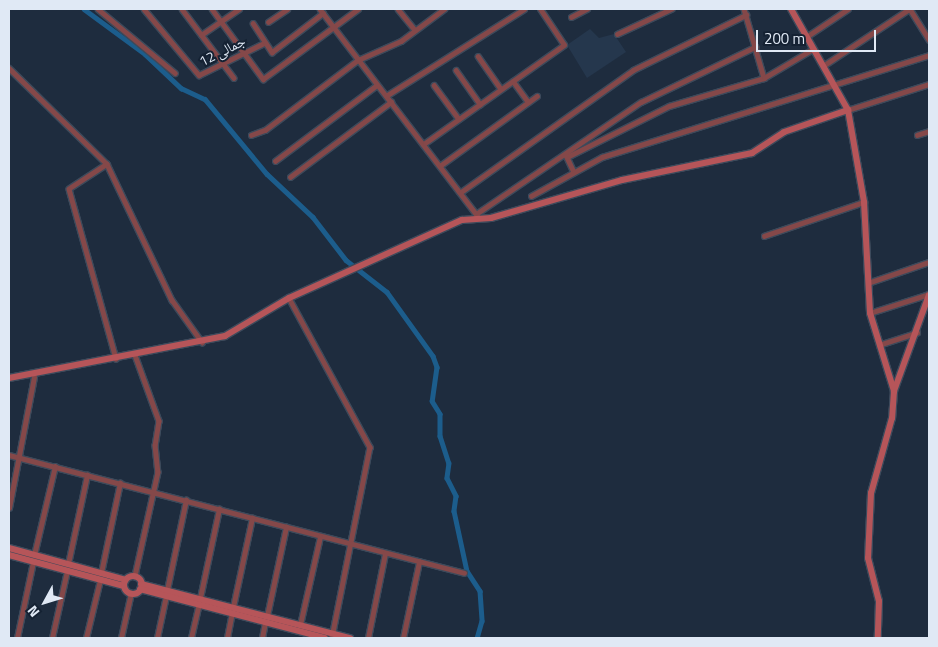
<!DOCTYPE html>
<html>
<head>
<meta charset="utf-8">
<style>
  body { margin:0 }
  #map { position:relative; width:938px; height:647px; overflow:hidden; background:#1e2c3e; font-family:"Titillium Web","Noto Naskh Arabic",sans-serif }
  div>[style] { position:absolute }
  .built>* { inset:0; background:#25374d }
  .canal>* { height:4.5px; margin:-2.25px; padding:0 2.25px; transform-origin:2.25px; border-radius:2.25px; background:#1c5d8c }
  .roads { filter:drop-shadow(1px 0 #3d4a5b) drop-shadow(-1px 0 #3d4a5b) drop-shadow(0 1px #3d4a5b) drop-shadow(0 -1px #3d4a5b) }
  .street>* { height:4.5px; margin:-2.25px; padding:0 2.25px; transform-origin:2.25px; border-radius:2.25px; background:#854849 }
  .secondary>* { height:6px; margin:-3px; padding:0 3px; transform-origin:3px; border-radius:3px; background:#b65559 }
  .secondary>.ring { margin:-3px; padding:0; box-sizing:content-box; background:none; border:6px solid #b65559; border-radius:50% }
  span { translate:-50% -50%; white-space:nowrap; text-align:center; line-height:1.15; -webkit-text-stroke:4px #152233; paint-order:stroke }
  .street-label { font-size:14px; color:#e0e9f5 }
  .frame { position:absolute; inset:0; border:10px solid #e0e9f5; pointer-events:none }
  .north { position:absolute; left:20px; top:577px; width:50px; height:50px; -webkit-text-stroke:4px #152233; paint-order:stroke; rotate:231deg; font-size:14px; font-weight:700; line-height:20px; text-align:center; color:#e0e9f5 }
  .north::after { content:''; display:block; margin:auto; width:18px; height:22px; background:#e0e9f5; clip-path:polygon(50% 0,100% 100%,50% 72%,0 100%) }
  .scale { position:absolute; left:756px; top:30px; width:120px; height:22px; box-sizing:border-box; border:2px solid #e0e9f5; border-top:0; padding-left:6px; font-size:15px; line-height:18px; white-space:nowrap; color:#e0e9f5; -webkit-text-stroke:4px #152233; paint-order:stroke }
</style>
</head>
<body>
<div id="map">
  <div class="built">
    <i style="clip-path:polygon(590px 29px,599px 38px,614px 34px,626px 52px,587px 78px,567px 45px)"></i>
  </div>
  <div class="canal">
    <i style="left:84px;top:9px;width:76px;rotate:36.4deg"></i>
    <i style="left:145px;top:54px;width:50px;rotate:43.4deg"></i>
    <i style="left:181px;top:88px;width:26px;rotate:25deg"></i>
    <i style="left:205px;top:99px;width:97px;rotate:50.4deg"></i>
    <i style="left:267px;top:174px;width:63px;rotate:43.1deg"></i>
    <i style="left:313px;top:217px;width:54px;rotate:52.5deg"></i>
    <i style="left:346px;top:260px;width:52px;rotate:38deg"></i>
    <i style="left:387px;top:292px;width:79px;rotate:54.3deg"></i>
    <i style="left:433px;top:356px;width:12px;rotate:70deg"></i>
    <i style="left:437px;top:367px;width:34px;rotate:98deg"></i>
    <i style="left:432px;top:401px;width:15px;rotate:58deg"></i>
    <i style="left:440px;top:414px;width:22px;rotate:90deg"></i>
    <i style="left:440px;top:436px;width:28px;rotate:72deg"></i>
    <i style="left:449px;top:463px;width:15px;rotate:98deg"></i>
    <i style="left:447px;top:478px;width:20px;rotate:63deg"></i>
    <i style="left:456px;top:496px;width:15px;rotate:98deg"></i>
    <i style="left:454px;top:511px;width:61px;rotate:77.8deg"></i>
    <i style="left:467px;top:571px;width:24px;rotate:57deg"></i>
    <i style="left:480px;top:591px;width:30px;rotate:86deg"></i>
    <i style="left:482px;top:621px;width:18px;rotate:106deg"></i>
  </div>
  <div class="roads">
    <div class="street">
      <i style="left:98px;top:9px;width:100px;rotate:39.7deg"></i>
      <i style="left:144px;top:9px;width:86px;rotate:50.2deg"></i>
      <i style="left:199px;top:75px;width:72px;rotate:-26.2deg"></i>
      <i style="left:182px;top:9px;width:86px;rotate:53deg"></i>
      <i style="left:212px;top:9px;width:87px;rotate:53.9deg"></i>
      <i style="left:263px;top:79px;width:118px;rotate:-36.4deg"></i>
      <i style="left:320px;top:9px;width:259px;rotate:52.7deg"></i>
      <i style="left:398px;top:9px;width:27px;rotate:51deg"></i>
      <i style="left:744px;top:9px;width:72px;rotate:73.8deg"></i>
      <i style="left:910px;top:9px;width:36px;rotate:58deg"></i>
      <i style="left:571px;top:17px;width:18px;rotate:-27deg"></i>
      <i style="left:268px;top:22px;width:23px;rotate:-34deg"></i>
      <i style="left:253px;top:23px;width:35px;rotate:57deg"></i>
      <i style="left:272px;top:52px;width:64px;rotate:-37.4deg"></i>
      <i style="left:617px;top:34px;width:60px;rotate:-24.8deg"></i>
      <i style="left:201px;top:35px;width:46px;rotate:-34.4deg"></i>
      <i style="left:806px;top:37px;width:50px;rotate:-33.7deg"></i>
      <i style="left:478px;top:56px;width:40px;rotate:55.1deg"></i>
      <i style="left:823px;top:66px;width:103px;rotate:-33.5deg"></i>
      <i style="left:9px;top:68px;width:137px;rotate:44.4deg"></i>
      <i style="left:107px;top:164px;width:151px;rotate:64.5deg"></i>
      <i style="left:172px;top:300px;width:52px;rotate:54.5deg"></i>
      <i style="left:456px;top:70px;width:42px;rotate:54.8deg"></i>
      <i style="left:513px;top:81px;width:26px;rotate:54deg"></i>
      <i style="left:434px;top:85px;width:42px;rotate:53.7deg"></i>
      <i style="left:386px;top:96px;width:163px;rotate:-32.2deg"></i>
      <i style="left:848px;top:110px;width:85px;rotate:-17.8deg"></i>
      <i style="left:251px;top:135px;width:15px;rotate:-20deg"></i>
      <i style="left:265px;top:130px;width:116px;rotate:-37deg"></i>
      <i style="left:358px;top:60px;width:47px;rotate:-23.8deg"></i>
      <i style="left:401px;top:41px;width:54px;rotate:-36.7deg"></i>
      <i style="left:917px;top:135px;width:13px;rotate:-18deg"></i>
      <i style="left:425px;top:143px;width:170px;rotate:-35.2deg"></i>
      <i style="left:564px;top:45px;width:43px;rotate:-123.7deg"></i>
      <i style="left:566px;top:155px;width:17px;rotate:65deg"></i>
      <i style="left:567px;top:157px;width:114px;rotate:-26.6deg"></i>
      <i style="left:669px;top:106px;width:99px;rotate:-16.4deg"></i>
      <i style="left:764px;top:78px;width:57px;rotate:-30.6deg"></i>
      <i style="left:275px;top:161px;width:127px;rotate:-36.7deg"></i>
      <i style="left:107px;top:164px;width:45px;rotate:146.7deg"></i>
      <i style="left:69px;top:189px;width:176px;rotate:74.5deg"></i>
      <i style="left:441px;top:165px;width:118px;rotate:-35.7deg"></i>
      <i style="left:290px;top:177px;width:126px;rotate:-36.6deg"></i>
      <i style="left:461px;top:192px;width:211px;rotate:-35.3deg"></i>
      <i style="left:633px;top:70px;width:126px;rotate:-26deg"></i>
      <i style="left:531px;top:196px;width:81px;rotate:-28.8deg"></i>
      <i style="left:602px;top:157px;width:343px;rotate:-17.3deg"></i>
      <i style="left:476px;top:214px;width:199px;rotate:-34.2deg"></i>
      <i style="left:641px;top:102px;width:127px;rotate:-25.8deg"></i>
      <i style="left:764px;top:236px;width:106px;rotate:-18.8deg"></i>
      <i style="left:868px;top:283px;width:65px;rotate:-19deg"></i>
      <i style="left:289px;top:298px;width:170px;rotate:61.5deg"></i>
      <i style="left:370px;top:447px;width:195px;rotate:101.3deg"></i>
      <i style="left:870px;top:313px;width:62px;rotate:-17.9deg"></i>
      <i style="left:879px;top:345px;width:40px;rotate:-18deg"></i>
      <i style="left:135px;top:355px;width:70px;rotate:70deg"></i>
      <i style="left:159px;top:421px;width:24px;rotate:99deg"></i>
      <i style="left:155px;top:445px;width:27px;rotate:84deg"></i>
      <i style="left:158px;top:472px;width:107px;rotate:102.5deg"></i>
      <i style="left:9px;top:455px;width:470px;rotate:14.5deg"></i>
      <i style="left:9px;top:508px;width:133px;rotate:-79.2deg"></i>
      <i style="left:34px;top:555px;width:91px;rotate:-76.7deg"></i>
      <i style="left:68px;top:564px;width:91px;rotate:-77.9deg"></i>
      <i style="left:101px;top:573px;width:92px;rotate:-78.1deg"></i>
      <i style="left:167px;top:590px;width:92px;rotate:-78.1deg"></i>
      <i style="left:200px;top:598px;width:91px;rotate:-77.9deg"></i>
      <i style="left:233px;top:607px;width:91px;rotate:-77.9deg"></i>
      <i style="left:267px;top:616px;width:91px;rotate:-77.9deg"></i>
      <i style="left:300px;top:625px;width:90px;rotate:-77.2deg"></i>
      <i style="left:17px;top:638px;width:78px;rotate:-78.1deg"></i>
      <i style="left:52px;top:638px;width:69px;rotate:-77.4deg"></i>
      <i style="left:86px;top:638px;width:60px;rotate:-76.4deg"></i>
      <i style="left:121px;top:638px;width:46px;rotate:-77.5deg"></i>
      <i style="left:157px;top:638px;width:43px;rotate:-77.9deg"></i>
      <i style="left:191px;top:638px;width:35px;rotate:-77deg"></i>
      <i style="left:227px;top:638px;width:25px;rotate:-79deg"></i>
      <i style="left:262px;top:638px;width:16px;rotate:-79deg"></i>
      <i style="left:368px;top:638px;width:86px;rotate:-78.6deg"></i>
      <i style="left:403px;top:638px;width:78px;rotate:-78.1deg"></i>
    </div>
    <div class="secondary">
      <i style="left:791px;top:9px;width:116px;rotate:60.6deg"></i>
      <i style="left:848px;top:110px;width:93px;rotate:80.1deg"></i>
      <i style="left:864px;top:202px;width:111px;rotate:86.9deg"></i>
      <i style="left:870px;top:313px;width:82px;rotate:72.9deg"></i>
      <i style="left:894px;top:391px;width:27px;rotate:94deg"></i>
      <i style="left:892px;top:418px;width:78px;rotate:105.6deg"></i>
      <i style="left:871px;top:493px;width:65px;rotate:92.6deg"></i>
      <i style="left:868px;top:558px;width:44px;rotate:75.7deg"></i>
      <i style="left:879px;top:601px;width:37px;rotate:92deg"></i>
      <i style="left:9px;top:378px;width:220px;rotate:-11deg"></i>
      <i style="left:225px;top:336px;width:74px;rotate:-30.7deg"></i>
      <i style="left:289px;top:298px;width:190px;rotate:-24.3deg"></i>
      <i style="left:462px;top:220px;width:29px;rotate:-4deg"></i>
      <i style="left:491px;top:218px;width:136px;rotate:-16.2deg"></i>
      <i style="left:622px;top:180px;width:133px;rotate:-11.7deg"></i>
      <i style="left:752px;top:153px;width:38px;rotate:-33deg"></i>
      <i style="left:784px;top:132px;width:68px;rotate:-19deg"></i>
      <i style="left:894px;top:391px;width:102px;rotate:-70deg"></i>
      <i style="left:9px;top:548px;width:121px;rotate:15.3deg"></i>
      <i style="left:9px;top:555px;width:119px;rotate:15.1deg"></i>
      <i class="ring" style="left:124px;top:576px;width:12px;height:12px"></i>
      <i style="left:141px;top:584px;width:216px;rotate:14.5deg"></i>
      <i style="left:140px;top:589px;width:191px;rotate:14.8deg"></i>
    </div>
  </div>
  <div class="street-label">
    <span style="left:222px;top:51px;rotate:-27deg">جمالی 12</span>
  </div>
  <div class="frame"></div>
  <div class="north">N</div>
  <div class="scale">200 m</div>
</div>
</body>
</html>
